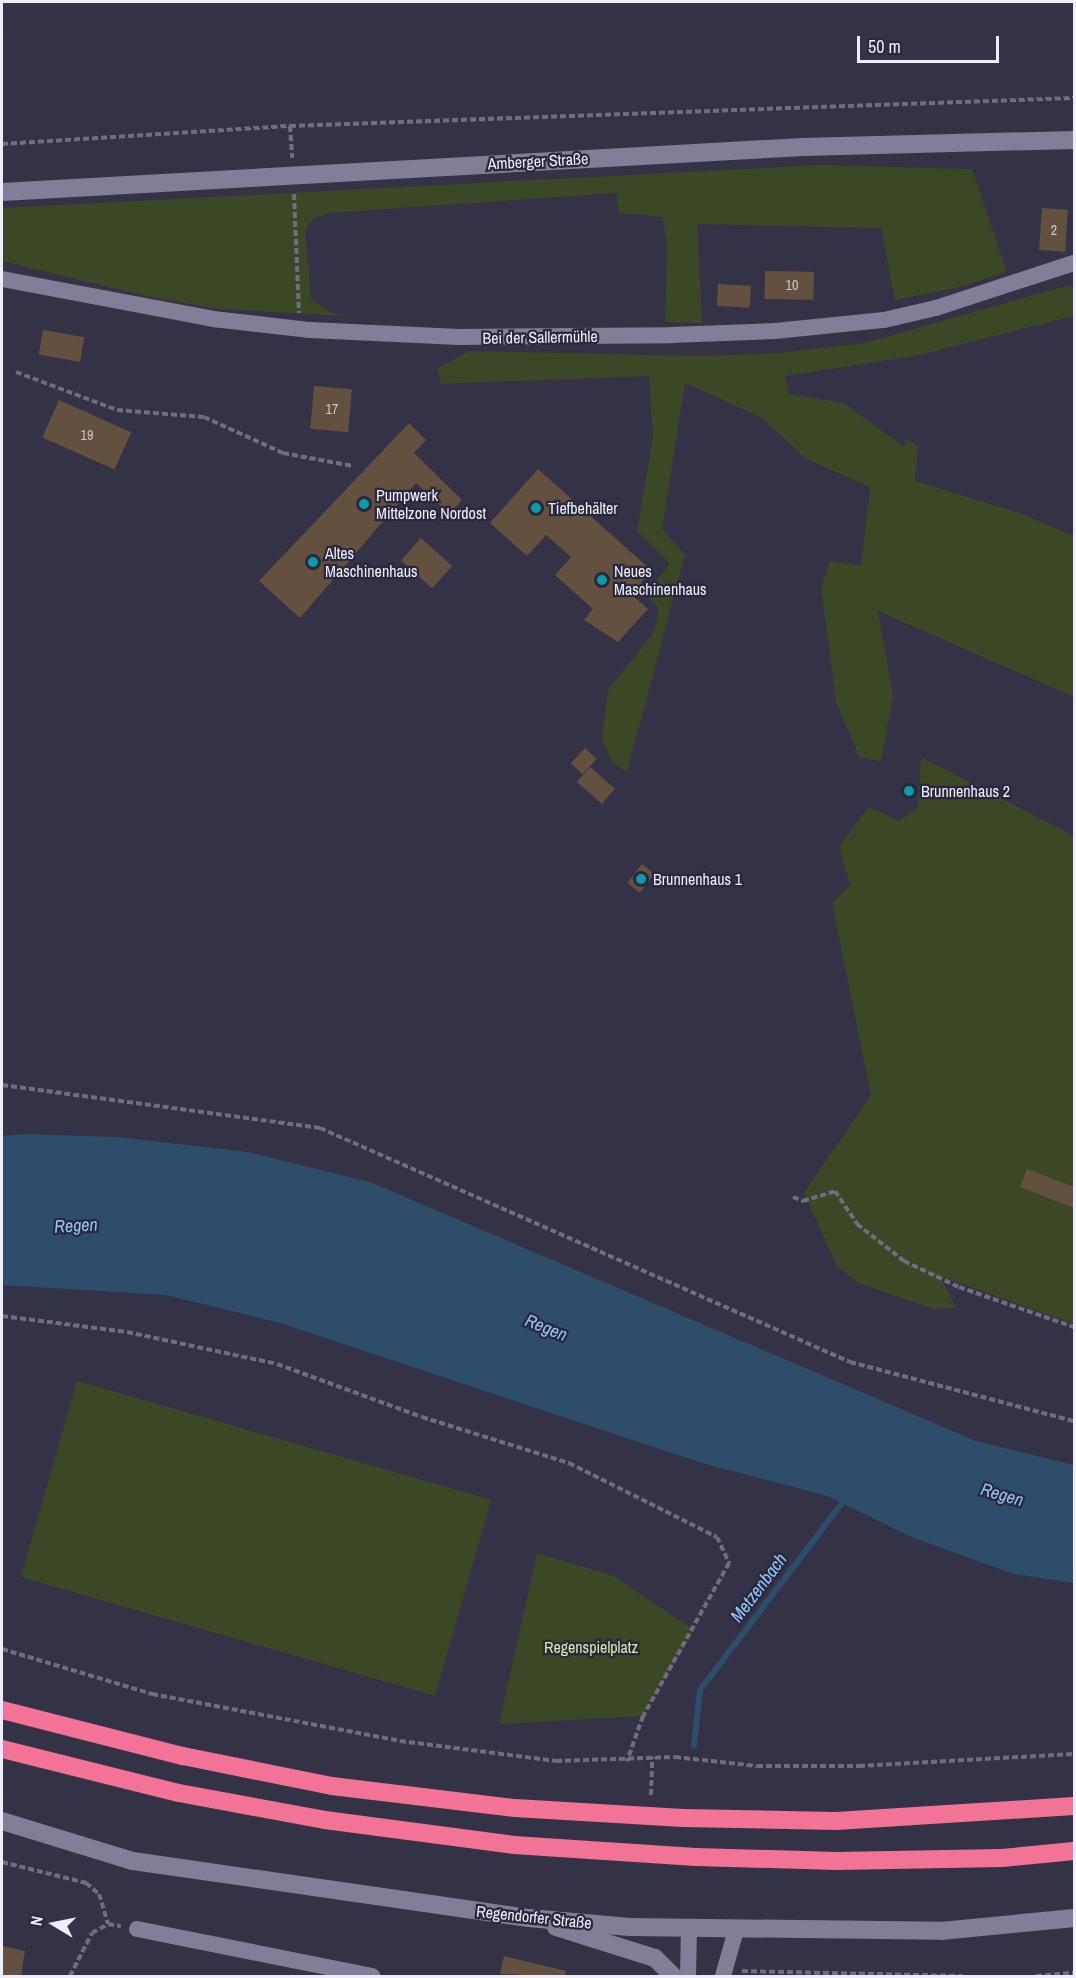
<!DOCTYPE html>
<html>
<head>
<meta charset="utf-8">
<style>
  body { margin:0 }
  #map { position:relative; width:1076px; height:1978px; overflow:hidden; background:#343247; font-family:"Archivo Narrow",sans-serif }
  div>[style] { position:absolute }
  .green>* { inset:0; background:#3c4725; transform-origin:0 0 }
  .water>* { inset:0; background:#2e4d6a }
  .stream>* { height:6px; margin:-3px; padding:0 3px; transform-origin:3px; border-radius:3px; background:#2e4d6a }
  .building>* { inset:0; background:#64503f; transform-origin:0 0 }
  .path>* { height:4px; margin-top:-2px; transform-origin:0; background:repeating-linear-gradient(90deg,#6f6e80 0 6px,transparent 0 9px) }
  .minor>* { height:16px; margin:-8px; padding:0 8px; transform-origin:8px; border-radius:8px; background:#817f98 }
  .tertiary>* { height:18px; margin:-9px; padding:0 9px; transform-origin:9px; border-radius:9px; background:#817f98 }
  .secondary>* { height:18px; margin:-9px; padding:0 9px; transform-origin:9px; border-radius:9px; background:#817f98 }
  .motorway>* { height:18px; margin:-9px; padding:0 9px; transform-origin:9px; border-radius:9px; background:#f37396 }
  .dots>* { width:16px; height:16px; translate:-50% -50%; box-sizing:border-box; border:3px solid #2a283c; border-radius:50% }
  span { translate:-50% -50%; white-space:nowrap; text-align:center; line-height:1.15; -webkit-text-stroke:4.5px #2a283c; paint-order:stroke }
  .number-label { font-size:14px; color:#ccc6cc }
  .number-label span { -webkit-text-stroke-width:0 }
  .street-label { font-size:16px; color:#eeedfb }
  .poi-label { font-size:16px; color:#eeedfb }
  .left { translate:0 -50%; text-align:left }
  .park-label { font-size:16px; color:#d5eca8 }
  .water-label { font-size:18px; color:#92c6f9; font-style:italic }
  .frame { position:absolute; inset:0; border:3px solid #eeedfb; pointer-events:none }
  .north { position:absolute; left:24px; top:1894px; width:60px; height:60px; -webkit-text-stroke:4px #2a283c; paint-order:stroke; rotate:280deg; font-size:16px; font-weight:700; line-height:24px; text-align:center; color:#eeedfb }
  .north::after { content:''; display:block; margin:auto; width:21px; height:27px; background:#eeedfb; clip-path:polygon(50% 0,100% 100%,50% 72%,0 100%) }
  .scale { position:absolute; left:857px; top:36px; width:142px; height:27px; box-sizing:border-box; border:3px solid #eeedfb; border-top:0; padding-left:8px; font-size:18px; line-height:21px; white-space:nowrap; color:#eeedfb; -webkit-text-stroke:4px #2a283c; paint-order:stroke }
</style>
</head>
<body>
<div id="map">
  <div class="green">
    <i style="clip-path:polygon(819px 165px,972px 169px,1007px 272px,960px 287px,895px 300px,881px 228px,697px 224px,702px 323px,665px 322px,667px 244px,662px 217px,619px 213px,616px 193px,329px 213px,314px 218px,305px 230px,311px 299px,327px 311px,347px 316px,218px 309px,146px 296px,2px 261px,2px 208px)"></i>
    <i style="clip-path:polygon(1069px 285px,1074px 289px,1074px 316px,915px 356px,785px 376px,789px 394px,844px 403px,904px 447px,906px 439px,918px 446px,915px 481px,1023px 514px,1074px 536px,1074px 697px,878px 611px,893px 696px,881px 761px,860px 758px,836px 702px,821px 587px,830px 561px,861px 566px,870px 487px,806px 459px,762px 418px,685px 383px,662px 529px,685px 555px,627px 772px,612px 762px,602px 738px,608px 690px,654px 632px,659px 609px,646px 594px,670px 564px,637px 531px,653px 437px,649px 376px,441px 384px,437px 369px,469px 351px,701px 356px,779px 353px,865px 343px)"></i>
    <i style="clip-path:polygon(921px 757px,1074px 836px,1074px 1324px,940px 1276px,956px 1308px,934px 1309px,858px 1283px,837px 1266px,804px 1193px,871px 1095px,832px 903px,850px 885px,839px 847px,868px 807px,900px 821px,918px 806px)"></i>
    <i style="left:77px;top:1381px;width:431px;height:204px;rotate:16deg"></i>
    <i style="clip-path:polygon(537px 1553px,614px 1576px,694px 1630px,643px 1716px,499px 1724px)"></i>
  </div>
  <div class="water">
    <i style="clip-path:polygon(25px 1134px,117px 1137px,248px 1152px,370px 1182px,976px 1441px,1074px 1465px,1074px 1583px,1014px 1574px,911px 1537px,828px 1496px,702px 1463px,280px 1323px,166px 1295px,2px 1285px,2px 1136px)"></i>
  </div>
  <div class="stream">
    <i style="left:694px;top:1745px;width:55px;rotate:-83.8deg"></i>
    <i style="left:700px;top:1690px;width:241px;rotate:-52.8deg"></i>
  </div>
  <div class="building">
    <i style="left:1042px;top:208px;width:26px;height:42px;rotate:4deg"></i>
    <i style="left:765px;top:271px;width:49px;height:28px;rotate:1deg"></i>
    <i style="left:718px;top:284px;width:33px;height:22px;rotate:3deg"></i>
    <i style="left:43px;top:330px;width:42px;height:25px;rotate:10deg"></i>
    <i style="left:314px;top:386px;width:38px;height:43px;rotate:5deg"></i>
    <i style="left:59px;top:400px;width:79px;height:41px;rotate:24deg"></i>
    <i style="clip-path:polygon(409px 423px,426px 440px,414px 453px,462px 500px,449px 514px,416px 483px,300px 618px,259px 581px)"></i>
    <i style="clip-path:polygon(538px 469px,651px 570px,632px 595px,648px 609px,618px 642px,584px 620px,593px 609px,555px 575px,571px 557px,546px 535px,527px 556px,490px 523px)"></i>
    <i style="left:421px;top:538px;width:42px;height:30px;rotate:42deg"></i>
    <i style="left:585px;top:748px;width:16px;height:21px;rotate:43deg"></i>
    <i style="left:590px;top:767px;width:33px;height:20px;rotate:41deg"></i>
    <i style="left:642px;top:864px;width:16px;height:24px;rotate:38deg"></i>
    <i style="clip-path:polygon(1027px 1169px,1074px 1187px,1074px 1208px,1020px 1187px)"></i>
    <i style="clip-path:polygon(2px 1946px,25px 1951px,21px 1977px,2px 1977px)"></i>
    <i style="clip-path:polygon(504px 1956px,566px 1971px,565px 1977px,500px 1974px)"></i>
  </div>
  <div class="path">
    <i style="left:290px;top:126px;width:32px;rotate:86deg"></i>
    <i style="left:2px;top:144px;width:289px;rotate:-3.6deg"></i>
    <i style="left:290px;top:126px;width:784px;rotate:-2.05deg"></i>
    <i style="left:294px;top:194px;width:119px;rotate:87.6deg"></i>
    <i style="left:16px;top:372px;width:108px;rotate:20.6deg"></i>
    <i style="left:117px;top:410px;width:87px;rotate:4.6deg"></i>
    <i style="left:204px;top:417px;width:87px;rotate:24.5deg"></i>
    <i style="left:283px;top:453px;width:71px;rotate:10.5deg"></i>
    <i style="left:2px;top:1085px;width:321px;rotate:7.7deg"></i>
    <i style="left:320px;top:1128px;width:579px;rotate:23.82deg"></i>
    <i style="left:850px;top:1362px;width:232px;rotate:14.8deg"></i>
    <i style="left:793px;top:1197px;width:11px;rotate:22deg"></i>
    <i style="left:803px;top:1201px;width:34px;rotate:-17deg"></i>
    <i style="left:835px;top:1191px;width:40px;rotate:56deg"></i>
    <i style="left:857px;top:1224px;width:60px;rotate:38.2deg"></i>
    <i style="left:904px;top:1261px;width:61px;rotate:25.3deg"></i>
    <i style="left:959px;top:1287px;width:122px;rotate:19.2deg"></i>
    <i style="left:2px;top:1316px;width:126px;rotate:7.3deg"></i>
    <i style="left:127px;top:1332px;width:153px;rotate:12deg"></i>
    <i style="left:277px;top:1364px;width:154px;rotate:20.1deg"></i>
    <i style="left:422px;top:1417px;width:154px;rotate:17.4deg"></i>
    <i style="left:569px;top:1463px;width:165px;rotate:26.6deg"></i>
    <i style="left:717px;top:1537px;width:29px;rotate:65deg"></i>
    <i style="left:729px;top:1563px;width:176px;rotate:119.3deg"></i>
    <i style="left:643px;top:1716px;width:48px;rotate:109.6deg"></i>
    <i style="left:2px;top:1649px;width:157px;rotate:16.7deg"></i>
    <i style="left:152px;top:1694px;width:252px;rotate:10.7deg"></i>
    <i style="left:400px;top:1741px;width:157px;rotate:7.3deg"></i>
    <i style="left:556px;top:1761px;width:119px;rotate:-1.9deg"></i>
    <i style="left:675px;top:1757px;width:82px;rotate:6.3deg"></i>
    <i style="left:757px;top:1766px;width:102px"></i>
    <i style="left:859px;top:1766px;width:215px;rotate:-3.2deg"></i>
    <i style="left:651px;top:1795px;width:38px;rotate:-88deg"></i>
    <i style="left:2px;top:1862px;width:87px;rotate:14deg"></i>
    <i style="left:86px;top:1883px;width:17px;rotate:40deg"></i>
    <i style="left:99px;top:1894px;width:31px;rotate:73deg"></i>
    <i style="left:108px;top:1924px;width:13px;rotate:9deg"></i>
    <i style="left:742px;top:1971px;width:221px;rotate:1.3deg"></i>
    <i style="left:70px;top:1976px;width:48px;rotate:-62.9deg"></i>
    <i style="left:92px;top:1933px;width:18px;rotate:-29deg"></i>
    <i style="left:1036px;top:1976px;width:38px;rotate:-5deg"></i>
  </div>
  <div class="minor">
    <i style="left:2px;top:279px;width:215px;rotate:10.7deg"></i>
    <i style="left:213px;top:319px;width:98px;rotate:6.5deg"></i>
    <i style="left:310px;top:330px;width:149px;rotate:2.7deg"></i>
    <i style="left:459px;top:337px;width:212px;rotate:-0.5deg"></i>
    <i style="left:671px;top:335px;width:104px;rotate:-2.2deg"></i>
    <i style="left:775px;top:331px;width:110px;rotate:-5.8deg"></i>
    <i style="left:884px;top:320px;width:53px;rotate:-13deg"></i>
    <i style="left:936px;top:308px;width:145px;rotate:-18.1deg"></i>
    <i style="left:137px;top:1929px;width:240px;rotate:11.3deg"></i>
    <i style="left:688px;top:1976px;width:47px;rotate:-88.8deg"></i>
    <i style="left:723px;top:1976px;width:48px;rotate:-74.2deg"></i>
  </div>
  <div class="tertiary">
    <i style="left:2px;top:1821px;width:137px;rotate:17deg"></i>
    <i style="left:133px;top:1861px;width:400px;rotate:8.2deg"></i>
    <i style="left:529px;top:1918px;width:101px;rotate:5.1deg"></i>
    <i style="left:630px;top:1927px;width:311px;rotate:0.7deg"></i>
    <i style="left:941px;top:1931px;width:134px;rotate:-5.6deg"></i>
    <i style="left:556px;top:1927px;width:104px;rotate:17.4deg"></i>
    <i style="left:655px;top:1958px;width:25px;rotate:45deg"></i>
  </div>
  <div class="secondary">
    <i style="left:2px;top:192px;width:802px;rotate:-3.22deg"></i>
    <i style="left:803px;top:147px;width:271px;rotate:-1.5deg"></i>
  </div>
  <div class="motorway">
    <i style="left:2px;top:1710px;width:187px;rotate:14.3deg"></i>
    <i style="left:183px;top:1756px;width:152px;rotate:11.4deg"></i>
    <i style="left:332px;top:1786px;width:184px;rotate:6.9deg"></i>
    <i style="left:515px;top:1808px;width:168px;rotate:3.4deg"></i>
    <i style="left:683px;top:1818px;width:153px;rotate:1.1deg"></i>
    <i style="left:836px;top:1821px;width:238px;rotate:-3.6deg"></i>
    <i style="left:2px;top:1749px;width:182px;rotate:14deg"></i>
    <i style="left:179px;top:1793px;width:148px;rotate:10.5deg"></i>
    <i style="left:325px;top:1820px;width:191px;rotate:7.5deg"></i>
    <i style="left:514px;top:1845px;width:182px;rotate:3.8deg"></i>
    <i style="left:696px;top:1857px;width:140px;rotate:1.6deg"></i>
    <i style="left:836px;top:1861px;width:166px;rotate:-1deg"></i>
    <i style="left:1002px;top:1858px;width:72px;rotate:-5.6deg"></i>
  </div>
  <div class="dots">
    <i style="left:364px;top:504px;background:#0f9aa8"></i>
    <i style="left:536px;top:508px;background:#0f9aa8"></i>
    <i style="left:313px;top:562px;background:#0f9aa8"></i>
    <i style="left:602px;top:580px;background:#0f9aa8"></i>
    <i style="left:909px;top:791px;background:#0f9aa8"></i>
    <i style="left:641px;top:879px;background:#0f9aa8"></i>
  </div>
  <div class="number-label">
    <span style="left:1054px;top:230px">2</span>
    <span style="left:792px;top:285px">10</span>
    <span style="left:332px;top:409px">17</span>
    <span style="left:87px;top:435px">19</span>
  </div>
  <div class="street-label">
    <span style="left:538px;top:161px;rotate:-3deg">Amberger Straße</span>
    <span style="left:540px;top:337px;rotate:-1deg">Bei der Sallermühle</span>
    <span style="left:534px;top:1917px;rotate:6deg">Regendorfer Straße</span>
  </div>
  <div class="poi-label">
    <span class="left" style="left:376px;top:504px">Pumpwerk<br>Mittelzone Nordost</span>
    <span class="left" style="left:548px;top:508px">Tiefbehälter</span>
    <span class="left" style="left:325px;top:562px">Altes<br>Maschinenhaus</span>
    <span class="left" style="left:614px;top:580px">Neues<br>Maschinenhaus</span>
    <span class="left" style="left:921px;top:791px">Brunnenhaus 2</span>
    <span class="left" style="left:653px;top:879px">Brunnenhaus 1</span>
  </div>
  <div class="park-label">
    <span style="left:591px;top:1647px">Regenspielplatz</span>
  </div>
  <div class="water-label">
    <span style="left:76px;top:1226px;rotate:-3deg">Regen</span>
    <span style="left:546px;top:1328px;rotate:22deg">Regen</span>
    <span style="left:1002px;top:1495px;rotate:16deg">Regen</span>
    <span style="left:759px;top:1588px;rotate:-53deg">Metzenbach</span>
  </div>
  <div class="frame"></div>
  <div class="north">N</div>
  <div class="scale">50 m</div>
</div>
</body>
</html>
